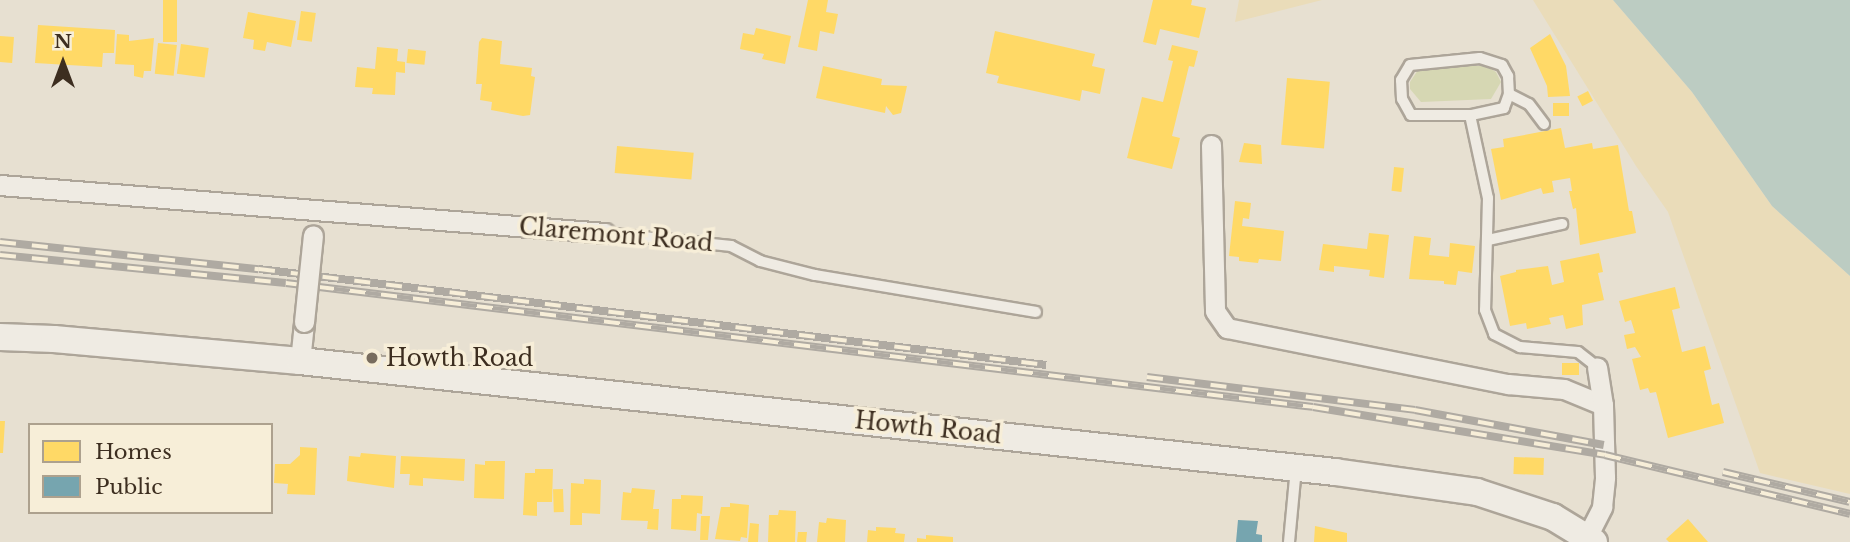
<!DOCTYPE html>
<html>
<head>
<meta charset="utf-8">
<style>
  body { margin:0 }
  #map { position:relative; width:1850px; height:542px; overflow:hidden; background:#e7e0d1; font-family:"Libre Baskerville",serif }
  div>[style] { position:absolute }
  .green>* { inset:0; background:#d6d7b3 }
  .sand>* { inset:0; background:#eadcb9 }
  .water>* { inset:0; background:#bcccc2 }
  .homes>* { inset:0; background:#ffd966; transform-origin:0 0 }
  .public>* { inset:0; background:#76a5af }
  .roads { filter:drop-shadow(2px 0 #ada599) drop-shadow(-2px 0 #ada599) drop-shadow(0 2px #ada599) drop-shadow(0 -2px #ada599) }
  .service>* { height:10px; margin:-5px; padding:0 5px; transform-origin:5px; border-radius:5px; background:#efebe3 }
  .minor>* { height:19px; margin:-9.5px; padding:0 9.5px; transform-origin:9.5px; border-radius:9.5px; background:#efebe3 }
  .secondary>* { height:26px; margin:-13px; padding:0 13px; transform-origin:13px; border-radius:13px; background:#efebe3 }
  .rail>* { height:8px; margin-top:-4px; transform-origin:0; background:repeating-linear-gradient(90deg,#f7eed8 0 16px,#afaaa2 0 32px); box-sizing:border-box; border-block:2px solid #afaaa2 }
  .bridges { filter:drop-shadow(2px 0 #ada599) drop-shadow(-2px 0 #ada599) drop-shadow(0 2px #ada599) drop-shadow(0 -2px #ada599) }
  .minor-bridge>* { height:19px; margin:-9.5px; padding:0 9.5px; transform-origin:9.5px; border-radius:9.5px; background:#efebe3 }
  .dots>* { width:19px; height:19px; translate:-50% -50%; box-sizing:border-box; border:4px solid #f7eed8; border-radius:50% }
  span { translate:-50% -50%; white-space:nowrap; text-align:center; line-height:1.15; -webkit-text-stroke:7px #f7eed8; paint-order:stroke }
  .street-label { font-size:23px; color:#3d2e20 }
  .poi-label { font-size:23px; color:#3d2e20 }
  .left { translate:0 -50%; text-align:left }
  .legend { position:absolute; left:28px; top:423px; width:245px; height:91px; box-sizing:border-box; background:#f7eed8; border:2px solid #ada18e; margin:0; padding:9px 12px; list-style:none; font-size:21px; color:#3d2e20 }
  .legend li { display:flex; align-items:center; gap:14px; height:35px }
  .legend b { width:35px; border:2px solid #ada18e }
  .north { position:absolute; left:28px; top:28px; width:70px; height:70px; -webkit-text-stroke:5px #f7eed8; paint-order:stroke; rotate:0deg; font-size:19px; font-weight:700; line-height:28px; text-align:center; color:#3d2e20 }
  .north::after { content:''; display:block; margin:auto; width:24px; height:32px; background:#3d2e20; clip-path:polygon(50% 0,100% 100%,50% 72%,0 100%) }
</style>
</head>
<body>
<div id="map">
  <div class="green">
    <i style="clip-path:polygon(1450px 66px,1486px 66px,1496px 72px,1501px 82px,1491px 99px,1421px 102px,1410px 89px,1410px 82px,1418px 70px)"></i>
  </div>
  <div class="sand">
    <i style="clip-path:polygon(1239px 0,1322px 0,1235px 22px)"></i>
    <i style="clip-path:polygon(1533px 0,1613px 0,1692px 92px,1772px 206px,1850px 276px,1850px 494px,1760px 473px,1668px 212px,1636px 166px)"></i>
  </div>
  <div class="water">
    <i style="clip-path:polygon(1613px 0,1850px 0,1850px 276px,1772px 206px,1692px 92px)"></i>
  </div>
  <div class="homes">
    <i style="left:163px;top:0;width:14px;height:42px"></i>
    <i style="clip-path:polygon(808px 0,828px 0,826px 12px,838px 14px,834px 34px,820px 31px,817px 51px,798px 47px)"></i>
    <i style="clip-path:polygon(1153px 0,1192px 0,1191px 5px,1206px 8px,1199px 38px,1160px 29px,1156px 45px,1143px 42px)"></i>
    <i style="left:301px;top:11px;width:15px;height:29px;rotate:8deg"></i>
    <i style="clip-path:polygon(248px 12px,296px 21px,291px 47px,267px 42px,265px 51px,253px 49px,254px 40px,243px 38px)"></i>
    <i style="clip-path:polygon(38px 25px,115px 30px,114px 53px,103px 53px,102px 67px,35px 63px)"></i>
    <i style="clip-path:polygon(756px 28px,791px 36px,785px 64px,762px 59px,764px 54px,740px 49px,743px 33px,754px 35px)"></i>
    <i style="clip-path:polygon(995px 31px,1095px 54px,1092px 66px,1105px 69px,1100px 94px,1082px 90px,1080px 101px,997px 83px,999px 76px,986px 73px)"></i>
    <i style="clip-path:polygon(117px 34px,129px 35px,129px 41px,154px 38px,151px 71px,144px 71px,143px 78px,134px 76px,134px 65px,115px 64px)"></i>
    <i style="clip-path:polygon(1550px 34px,1566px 66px,1570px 96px,1548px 97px,1547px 86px,1530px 48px)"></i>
    <i style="left:0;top:36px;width:14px;height:26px;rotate:4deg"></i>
    <i style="clip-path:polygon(482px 38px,502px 41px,500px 64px,532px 68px,531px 76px,535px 77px,530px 115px,523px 116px,491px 110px,492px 102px,480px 100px,482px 84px,476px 84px,479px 42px)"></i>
    <i style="left:158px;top:43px;width:19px;height:31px;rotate:6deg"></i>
    <i style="left:181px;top:44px;width:28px;height:30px;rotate:8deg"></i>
    <i style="clip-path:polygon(1172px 45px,1198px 51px,1194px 67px,1189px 66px,1172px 136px,1180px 138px,1172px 169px,1127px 158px,1142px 97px,1163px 102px,1173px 61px,1168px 60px)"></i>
    <i style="clip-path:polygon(377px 47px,398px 49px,397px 61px,405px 62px,405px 73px,396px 72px,395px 95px,372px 94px,373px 88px,355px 87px,357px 67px,375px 69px)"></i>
    <i style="left:408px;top:49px;width:18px;height:14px;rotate:6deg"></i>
    <i style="clip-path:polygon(823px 66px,882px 79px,881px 85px,907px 86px,901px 113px,893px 115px,886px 106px,885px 113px,816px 98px)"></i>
    <i style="left:1287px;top:78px;width:43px;height:67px;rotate:5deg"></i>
    <i style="left:1588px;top:91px;width:11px;height:12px;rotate:63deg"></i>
    <i style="left:1553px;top:103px;width:16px;height:13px"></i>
    <i style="clip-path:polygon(1561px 128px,1565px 148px,1592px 143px,1593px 149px,1618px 145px,1629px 211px,1632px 211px,1636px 233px,1580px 245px,1576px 208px,1573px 209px,1569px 191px,1572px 191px,1570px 178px,1552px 181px,1554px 192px,1543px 194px,1541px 188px,1501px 200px,1491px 149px,1504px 147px,1503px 139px)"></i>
    <i style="clip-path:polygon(1244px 143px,1261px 145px,1262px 164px,1239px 162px)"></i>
    <i style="left:617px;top:146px;width:77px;height:27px;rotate:5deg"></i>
    <i style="left:1394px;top:167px;width:10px;height:24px;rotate:6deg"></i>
    <i style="clip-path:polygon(1235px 201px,1251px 203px,1249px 219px,1243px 218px,1242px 226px,1284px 231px,1281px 261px,1259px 259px,1258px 263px,1239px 261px,1239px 257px,1229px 256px)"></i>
    <i style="clip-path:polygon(1369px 233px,1389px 235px,1384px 278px,1369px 276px,1370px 270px,1334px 266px,1334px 272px,1319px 270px,1323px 244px,1367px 249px)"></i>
    <i style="clip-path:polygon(1414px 236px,1431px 238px,1429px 255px,1449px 257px,1450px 243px,1475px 246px,1472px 273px,1458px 271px,1456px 285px,1444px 284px,1444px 281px,1409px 279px)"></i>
    <i style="clip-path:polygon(1599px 253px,1603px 272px,1598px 273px,1604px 300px,1582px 305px,1583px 325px,1566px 329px,1563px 315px,1549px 318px,1551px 324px,1527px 329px,1526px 323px,1510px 326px,1500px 276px,1516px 272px,1516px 270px,1548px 266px,1552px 285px,1564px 282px,1560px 261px)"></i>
    <i style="clip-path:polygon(1675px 287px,1680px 308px,1672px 310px,1682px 352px,1705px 346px,1711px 369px,1704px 371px,1712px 405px,1719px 403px,1724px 423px,1668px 438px,1656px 392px,1650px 393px,1648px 388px,1640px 390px,1632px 359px,1641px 357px,1635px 347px,1627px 349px,1624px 335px,1635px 333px,1631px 320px,1625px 322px,1619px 301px)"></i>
    <i style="left:1579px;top:363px;width:12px;height:17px;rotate:90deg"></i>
    <i style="clip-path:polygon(0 421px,5px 421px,3px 453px,0 453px)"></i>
    <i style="clip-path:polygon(300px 447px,317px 448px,315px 495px,287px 494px,288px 484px,274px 483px,275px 464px,290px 464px,300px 455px)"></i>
    <i style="clip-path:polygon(361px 453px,396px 456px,394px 488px,347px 481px,349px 456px,360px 457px)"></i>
    <i style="clip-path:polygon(401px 456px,465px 459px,464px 481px,423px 478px,423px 486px,409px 485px,410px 474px,400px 474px)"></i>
    <i style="left:1514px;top:457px;width:30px;height:17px;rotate:2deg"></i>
    <i style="clip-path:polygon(485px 461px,505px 461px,504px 499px,474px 498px,475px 464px,485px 465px)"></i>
    <i style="clip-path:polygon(535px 469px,553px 469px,552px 502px,537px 502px,537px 516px,523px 515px,525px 473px,535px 473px)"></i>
    <i style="clip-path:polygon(584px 479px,601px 480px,600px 514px,582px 513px,582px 525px,570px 525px,571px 483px,584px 484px)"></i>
    <i style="clip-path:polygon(632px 488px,655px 490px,653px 509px,659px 509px,658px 530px,647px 529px,648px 521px,621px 520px,623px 492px,631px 493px)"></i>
    <i style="left:563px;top:489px;width:23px;height:10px;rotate:88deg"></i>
    <i style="clip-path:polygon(681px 495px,703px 496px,702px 514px,697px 513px,696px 531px,671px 529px,672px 499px,681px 499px)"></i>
    <i style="clip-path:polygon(730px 503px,749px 505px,747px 538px,741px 537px,740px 541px,715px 539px,721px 507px,730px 507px)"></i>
    <i style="clip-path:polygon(779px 510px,796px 511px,795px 542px,768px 542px,769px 515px,778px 515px)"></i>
    <i style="clip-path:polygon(701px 516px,710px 516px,708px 540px,700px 540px)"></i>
    <i style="clip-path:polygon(827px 518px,846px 520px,845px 542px,817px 542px,819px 522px,826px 523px)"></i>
    <i style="clip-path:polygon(1688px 519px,1708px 542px,1669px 542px,1666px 539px)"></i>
    <i style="clip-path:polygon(750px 523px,759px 524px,758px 542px,748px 542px)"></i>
    <i style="clip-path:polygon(1315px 526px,1347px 533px,1347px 542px,1314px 542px)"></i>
    <i style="clip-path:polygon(876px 527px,896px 528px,895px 533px,905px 534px,904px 542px,867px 542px,868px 530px,876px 531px)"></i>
    <i style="clip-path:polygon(798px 532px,807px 532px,806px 542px,797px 542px)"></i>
    <i style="clip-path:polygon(926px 535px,953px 537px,953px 542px,917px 542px,917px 538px,926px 539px)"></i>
  </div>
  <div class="public">
    <i style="clip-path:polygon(1238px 520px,1258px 521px,1256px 534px,1262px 535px,1262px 542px,1236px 542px)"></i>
  </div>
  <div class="roads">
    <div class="service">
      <i style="left:1480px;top:58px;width:23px;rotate:18deg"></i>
      <i style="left:1502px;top:65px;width:13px;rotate:61deg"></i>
      <i style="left:1508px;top:76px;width:18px;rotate:87deg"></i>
      <i style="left:1509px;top:94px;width:15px;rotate:110deg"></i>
      <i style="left:1504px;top:108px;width:35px;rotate:168deg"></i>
      <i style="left:1470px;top:115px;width:59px;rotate:180deg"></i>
      <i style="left:1411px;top:115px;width:18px;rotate:-119deg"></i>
      <i style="left:1402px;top:99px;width:19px;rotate:-93deg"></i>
      <i style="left:1401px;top:80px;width:17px;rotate:-59deg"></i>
      <i style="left:1410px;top:65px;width:70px;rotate:-5.7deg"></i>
      <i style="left:1509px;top:94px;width:22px;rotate:27deg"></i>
      <i style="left:1529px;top:104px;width:25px;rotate:53deg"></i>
      <i style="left:1470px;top:115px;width:85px;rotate:77.8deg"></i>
      <i style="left:1488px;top:198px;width:112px;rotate:91.5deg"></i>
      <i style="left:1485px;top:310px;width:26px;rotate:69deg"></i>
      <i style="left:1494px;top:334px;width:29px;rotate:27deg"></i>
      <i style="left:1520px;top:347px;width:58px;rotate:4.9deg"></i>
      <i style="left:1578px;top:352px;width:24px;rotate:38deg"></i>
      <i style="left:605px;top:233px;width:127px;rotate:5.9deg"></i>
      <i style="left:731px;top:246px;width:33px;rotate:27deg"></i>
      <i style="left:760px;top:261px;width:57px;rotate:14.3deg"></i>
      <i style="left:815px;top:275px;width:224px;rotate:9.5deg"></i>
      <i style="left:1488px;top:240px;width:76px;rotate:-12.2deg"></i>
      <i style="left:1289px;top:542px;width:74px;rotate:-84.6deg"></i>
    </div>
    <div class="minor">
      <i style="left:1211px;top:145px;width:166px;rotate:88.6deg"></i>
      <i style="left:1215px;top:311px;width:21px;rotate:55deg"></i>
      <i style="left:1227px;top:328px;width:287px;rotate:11.3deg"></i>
      <i style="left:1508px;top:384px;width:56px;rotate:5.1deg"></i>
      <i style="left:1564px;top:389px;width:42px;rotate:22.3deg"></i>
      <i style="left:0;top:185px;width:607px;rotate:4.54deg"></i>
      <i style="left:300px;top:361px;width:39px;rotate:-84deg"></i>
      <i style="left:1587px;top:537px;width:34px;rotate:-63deg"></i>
      <i style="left:1602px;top:507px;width:30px;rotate:-84deg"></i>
      <i style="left:1605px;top:477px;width:72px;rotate:-91.6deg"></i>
      <i style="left:1603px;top:405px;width:38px;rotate:-99deg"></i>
    </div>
    <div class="secondary">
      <i style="left:0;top:337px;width:54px;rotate:2.1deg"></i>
      <i style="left:54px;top:339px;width:247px;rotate:5.1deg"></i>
      <i style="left:300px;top:361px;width:1041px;rotate:6.12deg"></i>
      <i style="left:1335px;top:472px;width:143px;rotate:8deg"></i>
      <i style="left:1477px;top:492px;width:80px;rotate:18.2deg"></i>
      <i style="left:1553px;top:517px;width:48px;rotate:31.4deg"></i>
    </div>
  </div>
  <div class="rail">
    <i style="left:0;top:242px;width:260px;rotate:6deg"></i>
    <i style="left:259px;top:269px;width:793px;rotate:6.95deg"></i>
    <i style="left:0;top:255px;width:287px;rotate:5.6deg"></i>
    <i style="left:286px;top:283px;width:1034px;rotate:6.88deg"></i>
    <i style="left:1313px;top:407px;width:296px;rotate:9.3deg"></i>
    <i style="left:1605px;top:455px;width:252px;rotate:13.5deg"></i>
    <i style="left:1147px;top:377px;width:270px;rotate:7deg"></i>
    <i style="left:1415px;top:410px;width:192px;rotate:10.5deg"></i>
    <i style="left:1723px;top:472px;width:130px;rotate:13.3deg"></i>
  </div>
  <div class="bridges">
    <div class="minor-bridge">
      <i style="left:304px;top:322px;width:87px;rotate:-84.1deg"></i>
    </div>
  </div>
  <div class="dots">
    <i style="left:372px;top:358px;background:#786c5e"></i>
  </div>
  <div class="street-label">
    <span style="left:616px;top:235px;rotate:5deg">Claremont Road</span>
    <span style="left:928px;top:428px;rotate:6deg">Howth Road</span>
  </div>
  <div class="poi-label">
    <span class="left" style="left:386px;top:358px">Howth Road</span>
  </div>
  <ul class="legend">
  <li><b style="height:19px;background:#ffd966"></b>Homes</li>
  <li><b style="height:19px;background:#76a5af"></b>Public</li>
  </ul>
  <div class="north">N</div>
</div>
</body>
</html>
